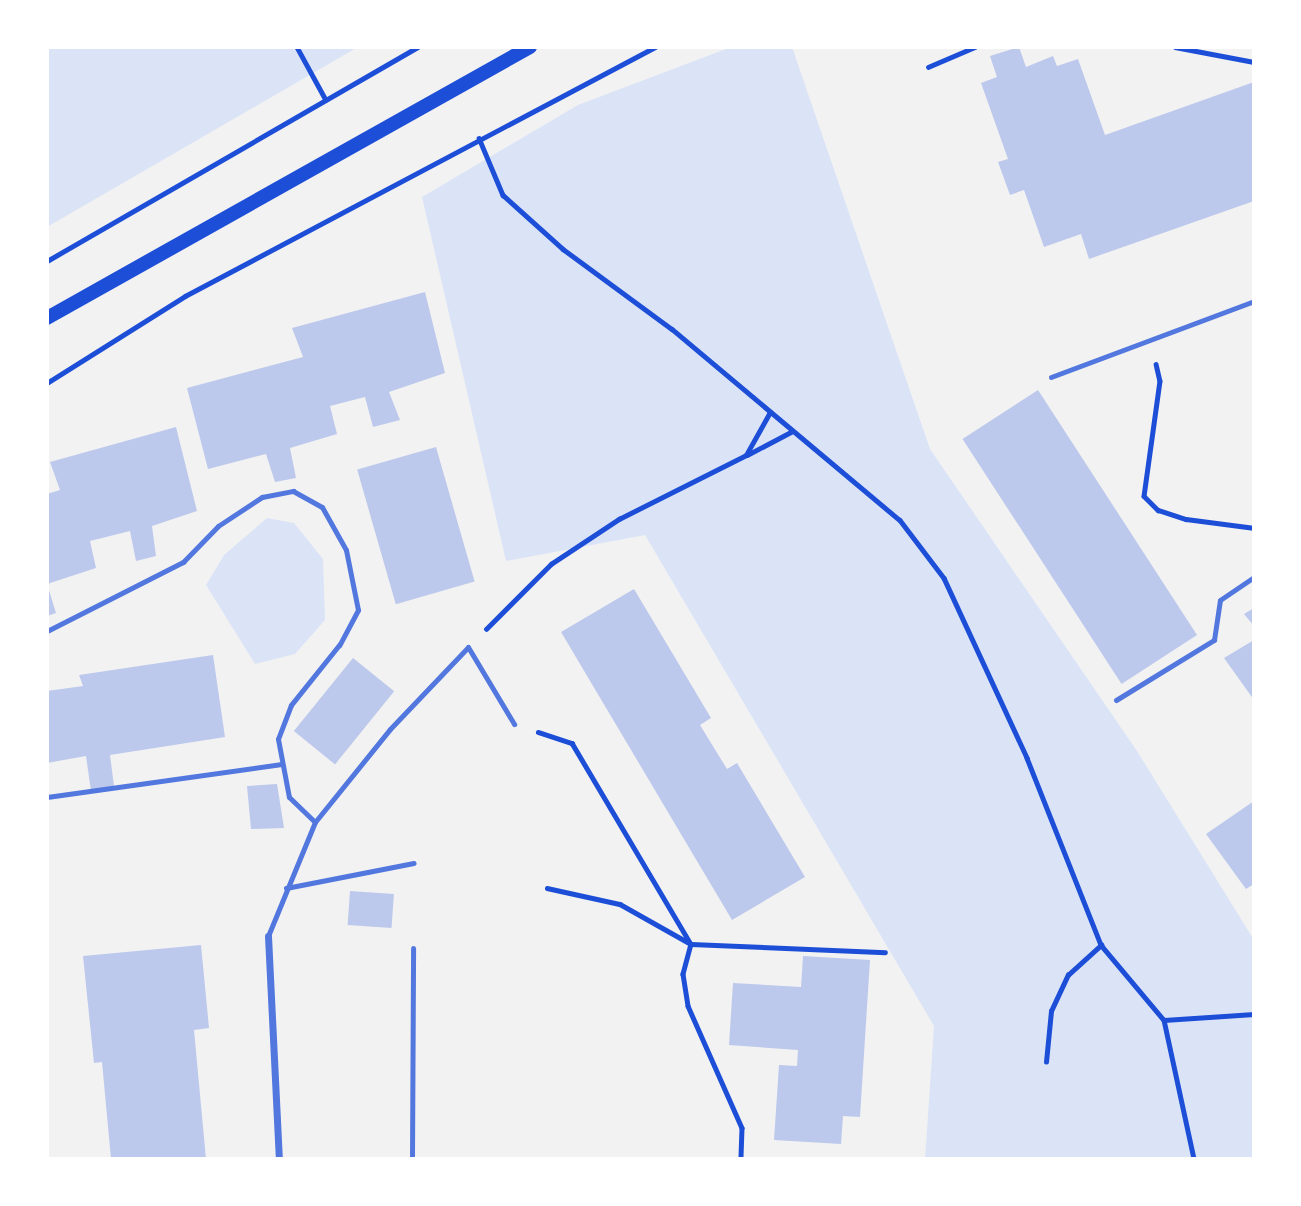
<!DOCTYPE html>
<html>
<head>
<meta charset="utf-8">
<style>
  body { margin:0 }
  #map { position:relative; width:1301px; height:1206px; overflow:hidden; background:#f2f2f2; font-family:Inter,sans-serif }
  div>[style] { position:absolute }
  .green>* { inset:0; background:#dbe4f7 }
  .building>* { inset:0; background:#bdc9ec; transform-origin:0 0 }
  .path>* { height:4.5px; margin:-2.25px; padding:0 2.25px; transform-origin:2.25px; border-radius:2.25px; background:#1d4ed8 }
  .service>* { height:5px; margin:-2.5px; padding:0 2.5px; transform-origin:2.5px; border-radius:2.5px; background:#5277de }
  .minor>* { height:7px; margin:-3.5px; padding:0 3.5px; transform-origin:3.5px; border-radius:3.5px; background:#5277de }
  .secondary>* { height:14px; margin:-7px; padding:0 7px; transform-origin:7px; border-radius:7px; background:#1d4ed8 }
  span { translate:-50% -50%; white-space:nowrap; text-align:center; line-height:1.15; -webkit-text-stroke:5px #fff; paint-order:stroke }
  .frame { position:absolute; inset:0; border:49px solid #fff; pointer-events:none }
</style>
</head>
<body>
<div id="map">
  <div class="green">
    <i style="clip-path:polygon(47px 47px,358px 47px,47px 227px)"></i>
    <i style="clip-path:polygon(731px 47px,792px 47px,930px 449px,1137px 751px,1254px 940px,1254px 1159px,925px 1159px,934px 1026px,645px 535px,506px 561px,422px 197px,578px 105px)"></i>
    <i style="clip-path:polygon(267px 518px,294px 523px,323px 559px,325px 620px,295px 654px,255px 664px,206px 585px,224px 555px)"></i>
  </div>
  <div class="building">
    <i style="clip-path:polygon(1019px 47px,1026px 67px,1053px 56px,1057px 66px,1078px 59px,1105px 135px,1254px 82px,1254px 201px,1089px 259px,1081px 234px,1044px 247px,1024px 190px,1010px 195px,998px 162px,1008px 159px,981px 83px,997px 77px,990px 56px)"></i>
    <i style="clip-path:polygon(425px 292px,445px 373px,389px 392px,400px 420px,373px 427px,365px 397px,330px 406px,337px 434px,290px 448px,296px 478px,275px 482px,266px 454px,208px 469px,187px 388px,303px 357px,292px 328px)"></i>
    <i style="left:1038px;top:390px;width:292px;height:90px;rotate:57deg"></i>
    <i style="clip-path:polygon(176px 427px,197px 511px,152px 526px,156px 556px,136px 561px,130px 531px,90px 541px,96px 568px,47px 584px,47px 494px,60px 490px,50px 462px)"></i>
    <i style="left:436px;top:447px;width:140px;height:82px;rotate:74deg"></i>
    <i style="clip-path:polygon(47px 584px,56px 613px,47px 616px)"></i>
    <i style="clip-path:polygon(634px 589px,711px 718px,700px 725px,727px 769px,737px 763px,805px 877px,732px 920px,561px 632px)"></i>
    <i style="clip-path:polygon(1254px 608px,1254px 626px,1244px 614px)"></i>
    <i style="clip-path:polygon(1254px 640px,1254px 700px,1224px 658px)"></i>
    <i style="clip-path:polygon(213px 655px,225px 737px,110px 755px,114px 786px,91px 791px,86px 756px,47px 763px,47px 691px,83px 686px,79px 675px)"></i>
    <i style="left:353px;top:658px;width:53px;height:94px;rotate:39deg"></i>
    <i style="clip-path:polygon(277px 784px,284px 828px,251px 829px,247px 786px)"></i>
    <i style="clip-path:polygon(1254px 801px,1254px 884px,1246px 889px,1206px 834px)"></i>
    <i style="left:350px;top:891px;width:44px;height:34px;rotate:4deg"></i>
    <i style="clip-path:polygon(201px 945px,209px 1028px,194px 1030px,206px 1159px,111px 1159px,102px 1062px,94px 1063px,83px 956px)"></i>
    <i style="clip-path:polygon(803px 956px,870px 960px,860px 1117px,843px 1116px,841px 1144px,774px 1140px,779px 1065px,797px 1066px,798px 1050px,729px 1045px,733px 983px,801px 987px)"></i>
  </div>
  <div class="path">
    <i style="left:297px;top:47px;width:60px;rotate:61.3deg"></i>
    <i style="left:1175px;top:47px;width:80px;rotate:10.8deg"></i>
    <i style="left:928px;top:67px;width:51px;rotate:-23.1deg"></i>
    <i style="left:479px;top:138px;width:62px;rotate:67.2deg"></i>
    <i style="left:503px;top:195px;width:81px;rotate:42deg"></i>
    <i style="left:563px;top:249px;width:135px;rotate:36.3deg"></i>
    <i style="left:672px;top:329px;width:297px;rotate:40deg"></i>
    <i style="left:900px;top:520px;width:73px;rotate:52.8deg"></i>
    <i style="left:944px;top:578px;width:198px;rotate:65.2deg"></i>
    <i style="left:1027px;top:758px;width:201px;rotate:68.4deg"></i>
    <i style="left:1101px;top:945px;width:98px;rotate:50deg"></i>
    <i style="left:1164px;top:1020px;width:142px;rotate:77.8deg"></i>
    <i style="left:47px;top:261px;width:428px;rotate:-30deg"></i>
    <i style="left:1156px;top:364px;width:17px;rotate:77deg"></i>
    <i style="left:1160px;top:381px;width:116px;rotate:97.9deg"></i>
    <i style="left:1144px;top:496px;width:20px;rotate:45deg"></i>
    <i style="left:1158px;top:510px;width:29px;rotate:18deg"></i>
    <i style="left:1186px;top:519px;width:69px;rotate:7.5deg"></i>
    <i style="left:47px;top:383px;width:163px;rotate:-32.2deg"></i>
    <i style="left:185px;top:296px;width:532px;rotate:-27.91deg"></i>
    <i style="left:747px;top:455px;width:50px;rotate:-27.6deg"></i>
    <i style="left:486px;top:629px;width:92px;rotate:-45deg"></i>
    <i style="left:551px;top:564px;width:82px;rotate:-33.5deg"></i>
    <i style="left:619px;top:519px;width:142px;rotate:-26.7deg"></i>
    <i style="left:746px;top:455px;width:49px;rotate:-60.8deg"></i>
    <i style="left:538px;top:732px;width:36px;rotate:18deg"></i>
    <i style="left:572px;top:743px;width:234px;rotate:59.4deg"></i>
    <i style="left:691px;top:944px;width:31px;rotate:105deg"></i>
    <i style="left:683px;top:974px;width:32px;rotate:81deg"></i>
    <i style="left:688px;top:1006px;width:133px;rotate:66.1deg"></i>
    <i style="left:742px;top:1128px;width:31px;rotate:92deg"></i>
    <i style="left:547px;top:888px;width:75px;rotate:12.4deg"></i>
    <i style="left:620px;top:904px;width:81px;rotate:29.4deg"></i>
    <i style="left:691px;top:944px;width:194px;rotate:2.4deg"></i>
    <i style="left:1164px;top:1020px;width:90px;rotate:-3.8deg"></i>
    <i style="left:1046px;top:1062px;width:51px;rotate:-84.4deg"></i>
    <i style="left:1051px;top:1011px;width:40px;rotate:-65deg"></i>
    <i style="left:1068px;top:975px;width:45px;rotate:-42.3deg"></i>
  </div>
  <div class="service">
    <i style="left:1051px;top:377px;width:217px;rotate:-20.5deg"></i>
    <i style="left:47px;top:631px;width:153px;rotate:-26.9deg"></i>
    <i style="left:183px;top:562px;width:50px;rotate:-45.8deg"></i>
    <i style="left:218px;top:526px;width:53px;rotate:-33.4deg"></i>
    <i style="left:262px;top:497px;width:32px;rotate:-11deg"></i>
    <i style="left:293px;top:491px;width:33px;rotate:29deg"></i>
    <i style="left:322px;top:507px;width:49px;rotate:60.8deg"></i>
    <i style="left:346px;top:550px;width:61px;rotate:78.7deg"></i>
    <i style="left:358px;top:610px;width:40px;rotate:118deg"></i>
    <i style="left:339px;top:645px;width:77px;rotate:128.7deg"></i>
    <i style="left:291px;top:705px;width:36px;rotate:111deg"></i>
    <i style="left:278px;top:739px;width:59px;rotate:79.3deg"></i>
    <i style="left:289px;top:797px;width:36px;rotate:44deg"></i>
    <i style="left:1116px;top:700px;width:115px;rotate:-31.5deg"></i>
    <i style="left:1214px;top:640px;width:40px;rotate:-81.5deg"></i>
    <i style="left:1220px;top:600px;width:41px;rotate:-34.1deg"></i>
    <i style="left:47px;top:797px;width:237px;rotate:-8deg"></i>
    <i style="left:286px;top:888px;width:130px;rotate:-11.1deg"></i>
    <i style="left:268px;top:936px;width:123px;rotate:-67.6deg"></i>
    <i style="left:315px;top:822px;width:119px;rotate:-51.1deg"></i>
    <i style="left:390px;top:729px;width:113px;rotate:-46.4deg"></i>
    <i style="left:468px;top:647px;width:90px;rotate:59.1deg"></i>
    <i style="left:412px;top:1159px;width:211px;rotate:-89.7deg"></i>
  </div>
  <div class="minor">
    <i style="left:268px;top:936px;width:223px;rotate:87.2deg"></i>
  </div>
  <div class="secondary">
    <i style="left:47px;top:318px;width:554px;rotate:-29.3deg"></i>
  </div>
  <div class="frame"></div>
</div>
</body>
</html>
